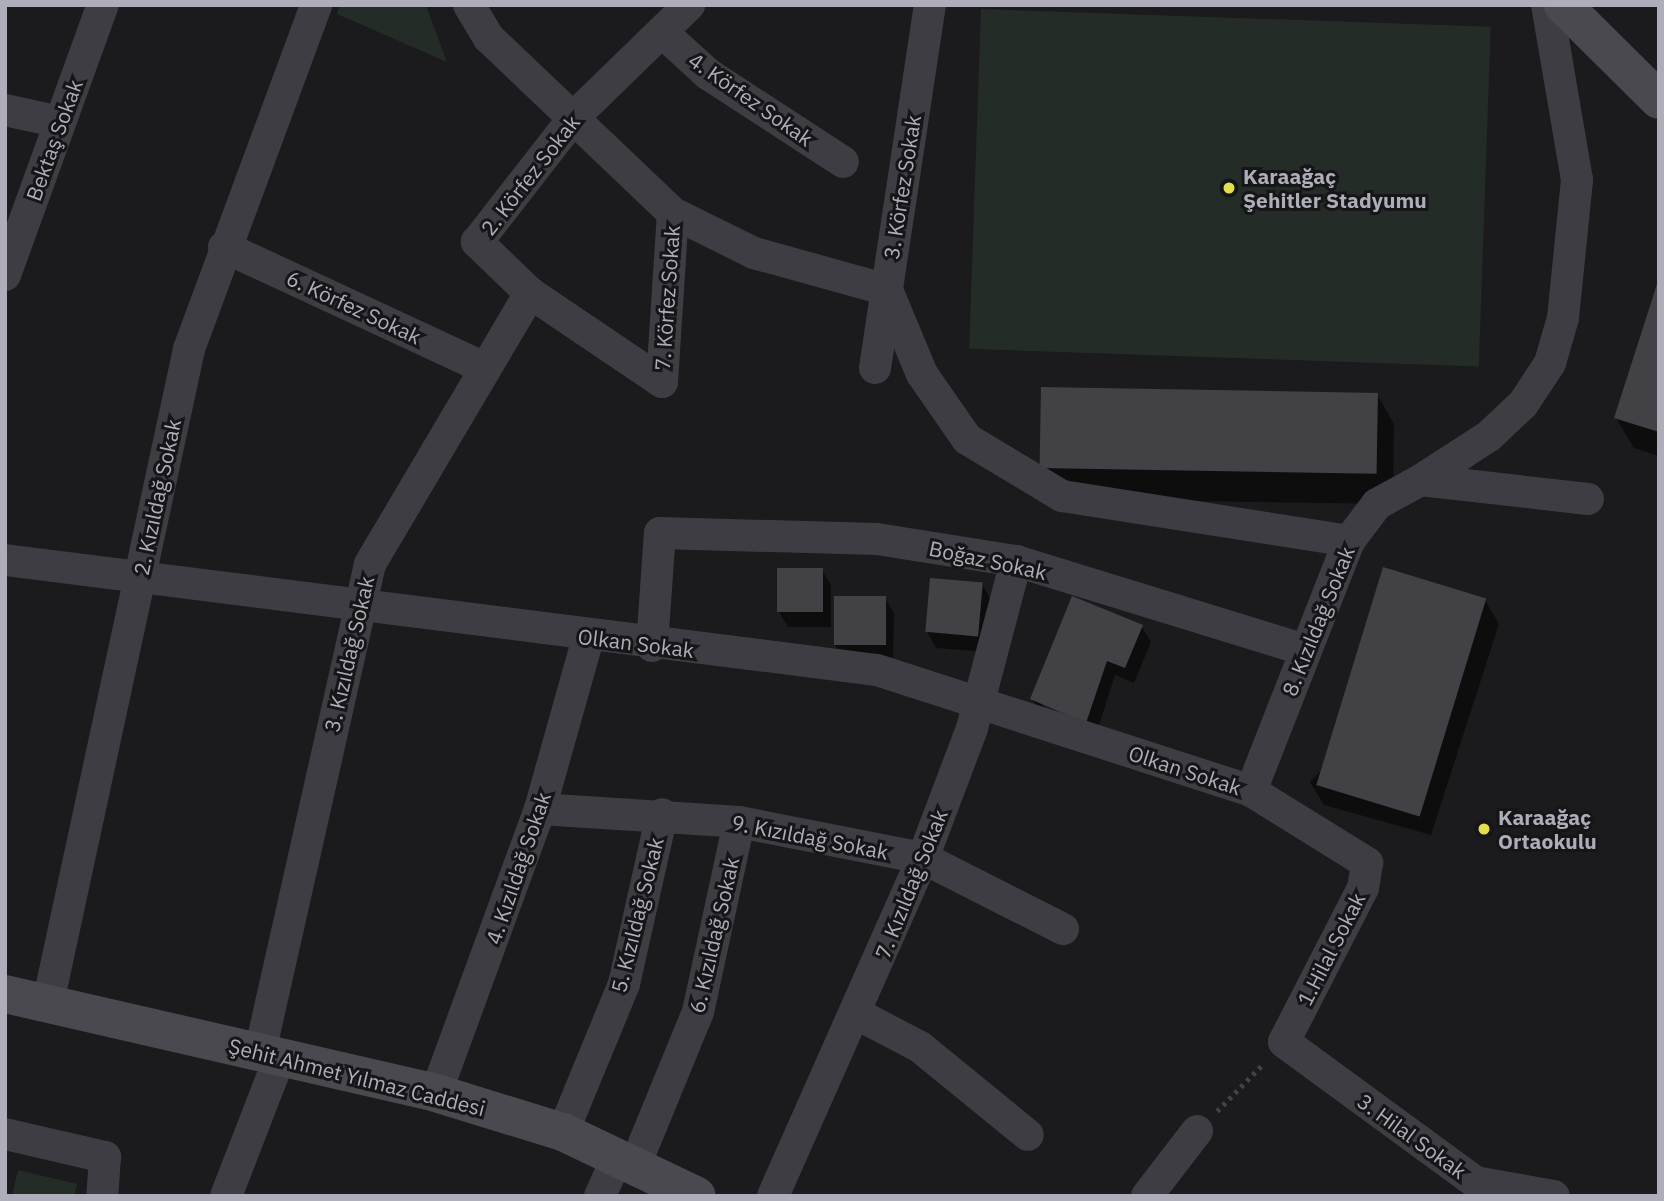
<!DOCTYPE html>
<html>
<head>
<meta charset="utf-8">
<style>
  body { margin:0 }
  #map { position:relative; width:1664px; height:1201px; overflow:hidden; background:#1b1a1c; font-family:"IBM Plex Sans",sans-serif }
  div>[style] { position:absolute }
  .green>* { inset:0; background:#242c27; transform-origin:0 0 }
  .shadow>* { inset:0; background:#0007 }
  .building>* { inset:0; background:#424246; transform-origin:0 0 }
  .path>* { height:4.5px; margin-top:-2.25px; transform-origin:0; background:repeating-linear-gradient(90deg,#424148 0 3.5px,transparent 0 8.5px) }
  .street>* { height:32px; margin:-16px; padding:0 16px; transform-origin:16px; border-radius:16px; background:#3e3d43 }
  .secondary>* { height:38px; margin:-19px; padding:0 19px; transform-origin:19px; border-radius:19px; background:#4a4950 }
  .dots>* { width:19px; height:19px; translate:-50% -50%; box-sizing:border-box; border:4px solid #161517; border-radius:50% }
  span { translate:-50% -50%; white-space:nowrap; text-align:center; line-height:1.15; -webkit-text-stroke:6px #161517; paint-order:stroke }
  .street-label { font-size:21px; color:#aeaeba }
  .poi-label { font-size:21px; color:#aeaeba; font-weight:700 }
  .left { translate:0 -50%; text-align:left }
  .frame { position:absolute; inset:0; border:7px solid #aeaeba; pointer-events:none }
</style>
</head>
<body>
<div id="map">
  <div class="green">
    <i style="clip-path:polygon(340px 5px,426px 5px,447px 62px,337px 14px)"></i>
    <i style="left:981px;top:9px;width:510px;height:340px;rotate:2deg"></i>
    <i style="clip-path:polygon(18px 1170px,77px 1184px,74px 1196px,12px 1196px)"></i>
  </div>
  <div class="shadow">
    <i style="clip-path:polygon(1659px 285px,1659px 456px,1634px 448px,1616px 418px)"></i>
    <i style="clip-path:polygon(1377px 394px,1394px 424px,1393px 504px,1059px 499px,1042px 468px)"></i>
    <i style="clip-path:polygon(822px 570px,831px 585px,831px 627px,788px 627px,779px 612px)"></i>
    <i style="clip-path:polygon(982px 584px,991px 600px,986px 652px,936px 648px,927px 632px)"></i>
    <i style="clip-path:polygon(885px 598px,894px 613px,893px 661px,844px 660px,835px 645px)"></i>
    <i style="clip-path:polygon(1485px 600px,1499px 624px,1431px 835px,1324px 805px,1310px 782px)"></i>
    <i style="clip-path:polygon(evenodd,1142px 627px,1151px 642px,1134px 683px,1115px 675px,1095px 738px,1041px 714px,1032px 698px,1142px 627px,1042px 702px,1095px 725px,1093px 728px,1042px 706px,1042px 702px)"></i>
  </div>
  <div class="building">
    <i style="clip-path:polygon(1658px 281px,1659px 281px,1659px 432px,1614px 418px)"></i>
    <i style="left:1041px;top:387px;width:337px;height:81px;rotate:1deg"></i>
    <i style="left:1383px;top:567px;width:108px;height:228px;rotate:17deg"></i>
    <i style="left:777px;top:568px;width:46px;height:44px"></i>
    <i style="left:930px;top:578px;width:53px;height:54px;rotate:5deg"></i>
    <i style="left:834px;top:596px;width:52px;height:49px"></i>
    <i style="clip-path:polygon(1072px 596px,1143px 625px,1125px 668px,1107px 661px,1086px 723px,1030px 699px)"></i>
  </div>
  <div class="path">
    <i style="left:1217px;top:1111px;width:64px;rotate:-45.6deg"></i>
  </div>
  <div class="street">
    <i style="left:469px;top:5px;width:39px;rotate:59deg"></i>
    <i style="left:489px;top:38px;width:254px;rotate:43.6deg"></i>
    <i style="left:673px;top:213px;width:90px;rotate:26.3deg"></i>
    <i style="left:754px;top:253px;width:138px;rotate:15.5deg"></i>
    <i style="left:887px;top:290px;width:91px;rotate:67.4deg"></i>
    <i style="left:922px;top:374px;width:79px;rotate:55.3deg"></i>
    <i style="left:967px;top:439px;width:111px;rotate:31deg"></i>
    <i style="left:1062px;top:496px;width:291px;rotate:8.9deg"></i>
    <i style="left:663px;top:33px;width:61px;rotate:42.3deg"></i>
    <i style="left:708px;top:74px;width:161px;rotate:33.1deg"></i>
    <i style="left:5px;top:110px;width:56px;rotate:12.3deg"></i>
    <i style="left:224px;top:247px;width:288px;rotate:24.9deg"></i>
    <i style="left:5px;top:275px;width:287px;rotate:-70.1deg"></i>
    <i style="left:875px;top:368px;width:367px;rotate:-81.4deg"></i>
    <i style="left:662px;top:382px;width:159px;rotate:-146deg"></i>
    <i style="left:530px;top:293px;width:74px;rotate:-136.1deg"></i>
    <i style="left:477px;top:242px;width:161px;rotate:-52.1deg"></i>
    <i style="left:576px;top:115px;width:158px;rotate:-44.2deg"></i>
    <i style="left:662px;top:382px;width:169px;rotate:-86.3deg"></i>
    <i style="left:1421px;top:480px;width:81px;rotate:-32.9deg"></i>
    <i style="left:1489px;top:436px;width:47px;rotate:-43.3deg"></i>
    <i style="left:1523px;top:404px;width:49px;rotate:-56.6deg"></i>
    <i style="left:1550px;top:363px;width:47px;rotate:-73.9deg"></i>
    <i style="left:1563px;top:318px;width:139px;rotate:-84.2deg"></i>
    <i style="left:1577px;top:180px;width:178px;rotate:-99.7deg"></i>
    <i style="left:5px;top:560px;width:879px;rotate:7.19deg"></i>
    <i style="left:877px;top:670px;width:393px;rotate:17.9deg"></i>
    <i style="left:1251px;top:791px;width:137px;rotate:31.8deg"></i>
    <i style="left:1367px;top:863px;width:25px;rotate:99deg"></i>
    <i style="left:1363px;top:888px;width:173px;rotate:117.2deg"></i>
    <i style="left:1284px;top:1042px;width:237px;rotate:36.2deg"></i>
    <i style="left:1475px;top:1182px;width:80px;rotate:10deg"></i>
    <i style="left:652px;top:646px;width:113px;rotate:-86deg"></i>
    <i style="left:660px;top:533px;width:217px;rotate:1.6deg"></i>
    <i style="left:877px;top:539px;width:141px;rotate:9deg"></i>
    <i style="left:1016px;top:561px;width:302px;rotate:17.1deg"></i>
    <i style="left:1251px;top:791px;width:269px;rotate:-68.6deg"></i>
    <i style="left:1349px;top:541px;width:46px;rotate:-52.9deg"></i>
    <i style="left:1377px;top:504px;width:50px;rotate:-28.6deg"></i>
    <i style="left:1421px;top:480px;width:168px;rotate:6.5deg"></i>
    <i style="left:540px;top:809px;width:199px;rotate:3.7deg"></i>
    <i style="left:739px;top:822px;width:187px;rotate:11.1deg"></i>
    <i style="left:923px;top:858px;width:157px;rotate:26.9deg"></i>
    <i style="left:48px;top:1003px;width:669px;rotate:-77.83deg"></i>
    <i style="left:189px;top:349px;width:367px;rotate:-69.7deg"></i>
    <i style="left:857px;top:1014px;width:71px;rotate:27.6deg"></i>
    <i style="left:920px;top:1047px;width:139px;rotate:39.2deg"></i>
    <i style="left:260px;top:1052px;width:500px;rotate:-77.3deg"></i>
    <i style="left:370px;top:564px;width:315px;rotate:-59.4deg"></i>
    <i style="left:436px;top:1093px;width:302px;rotate:-69.9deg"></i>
    <i style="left:540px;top:809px;width:178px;rotate:-74.3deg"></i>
    <i style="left:563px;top:1132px;width:160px;rotate:-67.6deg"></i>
    <i style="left:624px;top:984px;width:174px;rotate:-77.4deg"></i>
    <i style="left:5px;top:1134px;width:103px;rotate:13deg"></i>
    <i style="left:105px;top:1157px;width:39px;rotate:94deg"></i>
    <i style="left:636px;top:1163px;width:163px;rotate:-67.7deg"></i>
    <i style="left:698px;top:1012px;width:194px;rotate:-77.8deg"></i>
    <i style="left:226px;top:1196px;width:149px;rotate:-68.8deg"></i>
    <i style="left:600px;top:1196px;width:44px;rotate:-65.8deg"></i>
    <i style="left:773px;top:1196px;width:370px;rotate:-66.1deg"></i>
    <i style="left:923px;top:858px;width:139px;rotate:-69.3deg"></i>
    <i style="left:972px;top:728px;width:173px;rotate:-75.2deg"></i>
    <i style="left:1147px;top:1196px;width:82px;rotate:-52.4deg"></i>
  </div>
  <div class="secondary">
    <i style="left:1563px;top:5px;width:135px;rotate:44.7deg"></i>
    <i style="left:5px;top:994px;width:442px;rotate:12.9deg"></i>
    <i style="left:436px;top:1093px;width:133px;rotate:17.1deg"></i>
    <i style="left:563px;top:1132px;width:148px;rotate:25.5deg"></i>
  </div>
  <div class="dots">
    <i style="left:1229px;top:188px;background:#e3df4b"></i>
    <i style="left:1484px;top:829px;background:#e3df4b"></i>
  </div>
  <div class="street-label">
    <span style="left:751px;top:99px;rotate:35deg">4. Körfez Sokak</span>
    <span style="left:54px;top:140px;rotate:-70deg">Bektaş Sokak</span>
    <span style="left:530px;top:175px;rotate:-52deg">2. Körfez Sokak</span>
    <span style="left:902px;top:187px;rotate:-81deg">3. Körfez Sokak</span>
    <span style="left:667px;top:298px;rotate:-86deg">7. Körfez Sokak</span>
    <span style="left:354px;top:307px;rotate:25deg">6. Körfez Sokak</span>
    <span style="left:157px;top:497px;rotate:-78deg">2. Kızıldağ Sokak</span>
    <span style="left:988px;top:560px;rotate:12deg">Boğaz Sokak</span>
    <span style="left:1318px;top:621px;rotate:-68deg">8. Kızıldağ Sokak</span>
    <span style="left:636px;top:643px;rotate:7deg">Olkan Sokak</span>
    <span style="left:349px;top:654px;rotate:-77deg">3. Kızıldağ Sokak</span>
    <span style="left:1185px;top:770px;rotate:18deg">Olkan Sokak</span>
    <span style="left:810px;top:837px;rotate:11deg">9. Kızıldağ Sokak</span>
    <span style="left:518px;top:868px;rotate:-71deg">4. Kızıldağ Sokak</span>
    <span style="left:911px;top:884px;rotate:-68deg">7. Kızıldağ Sokak</span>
    <span style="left:637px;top:915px;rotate:-76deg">5. Kızıldağ Sokak</span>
    <span style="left:714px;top:935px;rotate:-77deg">6. Kızıldağ Sokak</span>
    <span style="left:1331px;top:949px;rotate:-63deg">1.Hilal Sokak</span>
    <span style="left:357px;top:1077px;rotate:14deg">Şehit Ahmet Yılmaz Caddesi</span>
    <span style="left:1412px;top:1136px;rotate:36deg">3. Hilal Sokak</span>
  </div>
  <div class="poi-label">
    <span class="left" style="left:1243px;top:188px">Karaağaç<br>Şehitler Stadyumu</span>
    <span class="left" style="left:1498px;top:829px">Karaağaç<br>Ortaokulu</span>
  </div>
  <div class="frame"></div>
</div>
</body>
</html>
